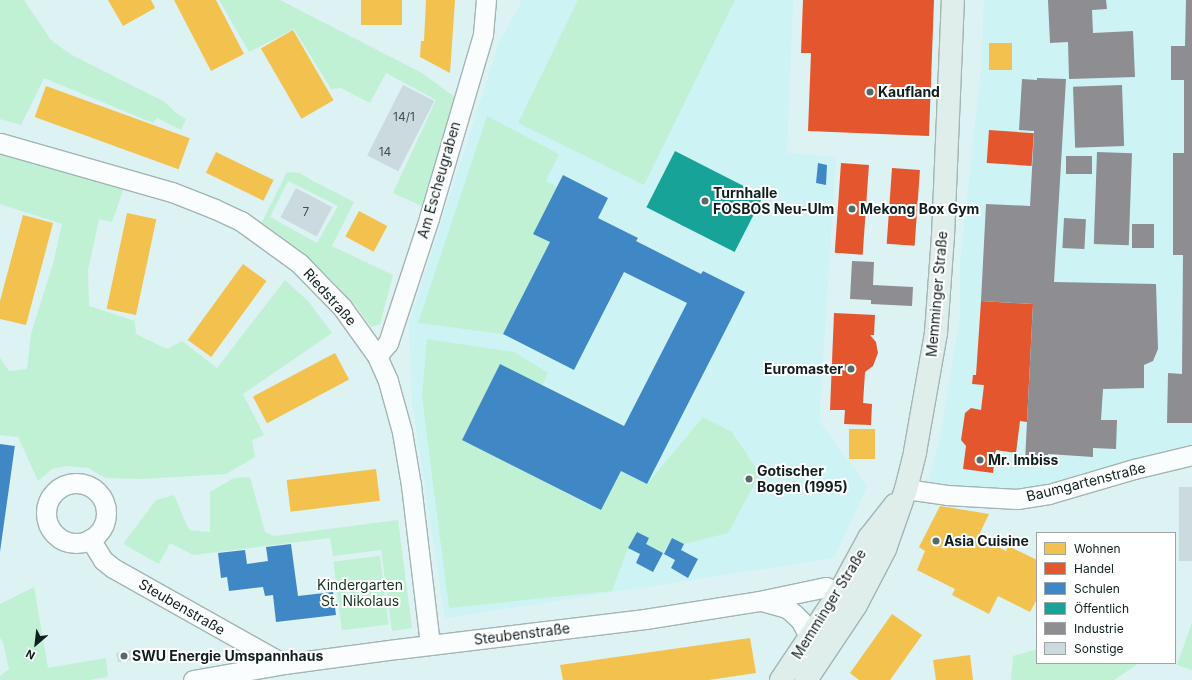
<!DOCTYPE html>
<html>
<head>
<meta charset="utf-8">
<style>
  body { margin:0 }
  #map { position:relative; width:1192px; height:680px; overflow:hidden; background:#dcf2f3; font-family:Inter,sans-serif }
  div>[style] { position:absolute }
  .built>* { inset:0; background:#cdf3f5 }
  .green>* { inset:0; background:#c0f1d5; transform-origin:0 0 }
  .homes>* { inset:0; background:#f2c14e; transform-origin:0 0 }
  .shops>* { inset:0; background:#e4572e; transform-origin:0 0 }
  .schools>* { inset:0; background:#3f88c5; transform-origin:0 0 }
  .public>* { inset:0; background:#17a398; transform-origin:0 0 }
  .industry>* { inset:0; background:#8d8d92; transform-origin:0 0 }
  .building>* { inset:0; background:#cadade; transform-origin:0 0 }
  .roads { filter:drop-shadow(1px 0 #a3b4b4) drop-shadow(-1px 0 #a3b4b4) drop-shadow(0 1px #a3b4b4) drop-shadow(0 -1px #a3b4b4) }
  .minor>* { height:19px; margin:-9.5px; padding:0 9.5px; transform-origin:9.5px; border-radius:9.5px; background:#fafdfd }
  .minor>.ring { margin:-9.5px; padding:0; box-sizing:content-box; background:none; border:19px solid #fafdfd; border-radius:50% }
  .major>* { height:22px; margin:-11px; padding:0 11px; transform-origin:11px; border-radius:11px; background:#e0eeeb }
  .dots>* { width:11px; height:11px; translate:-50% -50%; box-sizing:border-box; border:2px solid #fff; border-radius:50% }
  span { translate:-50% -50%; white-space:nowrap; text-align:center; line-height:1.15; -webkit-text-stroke:4px #fff; paint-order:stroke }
  .number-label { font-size:12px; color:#415152 }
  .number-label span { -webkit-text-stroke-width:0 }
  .poi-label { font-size:14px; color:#0f1f1f; font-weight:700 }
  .left { translate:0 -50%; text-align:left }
  .right { translate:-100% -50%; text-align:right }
  .street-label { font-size:14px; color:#0f1f1f }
  .park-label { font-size:14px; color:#15341e }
  .legend { position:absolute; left:1036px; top:532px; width:140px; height:132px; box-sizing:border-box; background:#fff; border:1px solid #9fa5a5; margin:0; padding:5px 7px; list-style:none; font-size:12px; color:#0f1f1f }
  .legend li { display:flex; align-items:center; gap:8px; height:20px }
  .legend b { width:20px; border:1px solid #9fa5a5 }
  .north { position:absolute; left:16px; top:624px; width:40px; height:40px; -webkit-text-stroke:3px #fff; paint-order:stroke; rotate:208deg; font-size:11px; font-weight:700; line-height:16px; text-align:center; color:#0f1f1f }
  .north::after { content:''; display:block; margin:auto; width:14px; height:18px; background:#0f1f1f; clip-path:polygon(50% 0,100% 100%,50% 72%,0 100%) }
</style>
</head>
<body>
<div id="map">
  <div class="built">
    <i style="clip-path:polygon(521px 0,793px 0,787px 153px,836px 157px,819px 421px,867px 486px,834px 558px,445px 618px,412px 401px,409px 324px,500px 40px,520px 6px)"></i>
    <i style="clip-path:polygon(984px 0,1192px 0,1192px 455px,1017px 499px,925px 493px,941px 433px,960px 318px,960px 262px,981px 71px)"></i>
  </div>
  <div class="green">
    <i style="clip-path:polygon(0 0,24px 0,51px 40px,70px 54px,165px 102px,176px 113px,186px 119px,181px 130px,157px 118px,153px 123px,44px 78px,21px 125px,0 119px)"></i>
    <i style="clip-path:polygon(219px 0,280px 0,422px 73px,456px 98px,424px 207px,393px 193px,436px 100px,386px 73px,370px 103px,341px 88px,331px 89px,294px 29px,249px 52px)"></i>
    <i style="clip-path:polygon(578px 0,735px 0,644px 185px,518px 123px)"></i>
    <i style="clip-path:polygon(487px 116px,559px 154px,546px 181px,557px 187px,533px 233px,550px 242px,503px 334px,418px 323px)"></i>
    <i style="clip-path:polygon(0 150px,124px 188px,112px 222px,99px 219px,88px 270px,89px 306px,135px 321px,136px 334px,167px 349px,182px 341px,217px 368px,285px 280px,308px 301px,332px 333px,243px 394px,264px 435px,252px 440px,255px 457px,226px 474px,141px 479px,106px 478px,88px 468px,67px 466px,52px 469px,38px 481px,18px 437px,0 435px,0 358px,9px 371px,27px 369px,31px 334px,54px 260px,62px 224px,0 204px)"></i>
    <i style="clip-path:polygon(evenodd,287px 172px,300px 173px,313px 181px,354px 202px,332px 246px,393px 275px,380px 324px,371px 327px,357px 307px,327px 275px,311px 260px,262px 222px,287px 172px,288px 181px,338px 206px,317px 243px,270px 217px,288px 181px)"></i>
    <i style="clip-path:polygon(427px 339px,514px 352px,548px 373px,542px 385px,500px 364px,462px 440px,600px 510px,621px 471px,647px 484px,703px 417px,732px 432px,760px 474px,728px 533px,684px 544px,672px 538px,663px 553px,646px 544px,649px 538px,637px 532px,628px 548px,612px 591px,449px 608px,422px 397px)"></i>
    <i style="clip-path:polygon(250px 477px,265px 532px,274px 536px,398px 520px,412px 628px,392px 631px,381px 550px,333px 556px,330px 538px,193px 555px,170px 543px,159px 564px,123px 544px,156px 500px,174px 495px,189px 530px,210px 532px,210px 492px,234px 478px)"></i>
    <i style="left:380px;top:556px;width:69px;height:47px;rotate:83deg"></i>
    <i style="clip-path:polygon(34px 587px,48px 668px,106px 658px,108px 677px,89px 680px,0 680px,0 676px,9px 669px,3px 642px,0 638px,0 604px)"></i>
    <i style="clip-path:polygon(1192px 623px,1192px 670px,1177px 665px)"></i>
    <i style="clip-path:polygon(1037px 649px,1037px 663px,1139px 663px,1114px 680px,1011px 680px,1013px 656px)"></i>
  </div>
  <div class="homes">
    <i style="clip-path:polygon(108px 0,151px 0,155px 8px,123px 26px)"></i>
    <i style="clip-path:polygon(174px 0,216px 0,244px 54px,211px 71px)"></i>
    <i style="left:361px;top:0;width:41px;height:25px"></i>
    <i style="clip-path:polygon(426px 0,455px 0,450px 73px,420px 57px,421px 41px,424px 41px)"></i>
    <i style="left:293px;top:30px;width:81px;height:37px;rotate:60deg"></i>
    <i style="left:1012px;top:43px;width:27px;height:23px;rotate:90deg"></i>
    <i style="left:46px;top:86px;width:153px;height:33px;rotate:20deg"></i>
    <i style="left:216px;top:152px;width:64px;height:23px;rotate:26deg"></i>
    <i style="left:359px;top:211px;width:32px;height:29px;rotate:28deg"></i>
    <i style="left:127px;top:213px;width:30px;height:98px;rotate:12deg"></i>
    <i style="clip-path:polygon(23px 215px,53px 223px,26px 325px,0 319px,0 301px)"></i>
    <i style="left:243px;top:264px;width:29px;height:94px;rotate:36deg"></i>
    <i style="left:335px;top:353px;width:30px;height:93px;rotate:62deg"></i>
    <i style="left:849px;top:429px;width:26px;height:30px"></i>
    <i style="left:376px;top:469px;width:32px;height:90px;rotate:83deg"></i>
    <i style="clip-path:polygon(940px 506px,989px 514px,978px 537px,1006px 551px,1008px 546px,1037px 560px,1037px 599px,1030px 612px,998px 596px,989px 614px,952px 595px,955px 589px,917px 570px,925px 551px,919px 547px)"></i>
    <i style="clip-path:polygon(892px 614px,922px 635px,890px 680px,859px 680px,850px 673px)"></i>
    <i style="clip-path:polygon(750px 638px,756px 673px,709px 680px,563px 680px,560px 665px)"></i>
    <i style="clip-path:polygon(970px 655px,973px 680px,936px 680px,933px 660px)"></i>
  </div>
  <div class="shops">
    <i style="clip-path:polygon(803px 0,934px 0,929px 136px,808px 131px,811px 53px,801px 53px)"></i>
    <i style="left:989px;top:130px;width:45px;height:33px;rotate:4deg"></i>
    <i style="left:841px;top:163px;width:28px;height:90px;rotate:4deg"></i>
    <i style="left:892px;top:168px;width:28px;height:76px;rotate:4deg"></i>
    <i style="clip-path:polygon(981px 301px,1033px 304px,1027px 422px,1020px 421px,1016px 453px,996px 450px,993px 473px,963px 469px,966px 446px,961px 440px,965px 413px,971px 408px,981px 410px,984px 385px,972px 384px,973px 375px,976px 375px)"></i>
    <i style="clip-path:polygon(834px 313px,875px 315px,874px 335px,870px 335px,876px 342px,878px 353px,873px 366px,865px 372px,863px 403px,872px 404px,871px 425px,844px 424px,845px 410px,830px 410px)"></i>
  </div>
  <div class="schools">
    <i style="clip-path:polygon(818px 163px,827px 165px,826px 185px,816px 183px)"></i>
    <i style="clip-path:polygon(563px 175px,608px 198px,598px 218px,638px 238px,636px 241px,701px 274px,703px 271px,745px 292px,647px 484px,621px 471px,601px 510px,462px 440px,500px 364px,624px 426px,687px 303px,624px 272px,574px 370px,503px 334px,550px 242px,533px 234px)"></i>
    <i style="left:0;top:444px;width:15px;height:136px;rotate:8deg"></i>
    <i style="clip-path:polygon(637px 532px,649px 538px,646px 544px,663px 553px,653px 572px,636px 563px,640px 554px,628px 548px)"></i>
    <i style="clip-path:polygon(672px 538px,684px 544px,681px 550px,698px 559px,688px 578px,671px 568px,675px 560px,664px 554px)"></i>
    <i style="clip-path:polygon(291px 544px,298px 596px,333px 592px,336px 615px,276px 622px,273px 595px,265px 596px,263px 587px,229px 591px,227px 577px,221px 578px,218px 553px,245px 550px,247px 564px,268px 561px,266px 547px)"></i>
  </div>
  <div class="public">
    <i style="left:675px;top:151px;width:99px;height:63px;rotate:27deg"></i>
  </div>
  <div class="industry">
    <i style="clip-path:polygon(1048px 0,1106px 0,1107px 9px,1092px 10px,1093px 33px,1133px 31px,1135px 77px,1069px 79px,1068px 42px,1050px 43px)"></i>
    <i style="clip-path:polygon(1186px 0,1192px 0,1192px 423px,1167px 423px,1168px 373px,1182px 374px,1183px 255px,1173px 255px,1173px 153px,1184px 153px,1184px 80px,1171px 80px,1171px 46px,1185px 46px)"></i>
    <i style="clip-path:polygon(1037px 78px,1066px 79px,1054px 282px,1156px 284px,1158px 349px,1153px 361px,1144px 365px,1144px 388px,1103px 389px,1101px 420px,1117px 420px,1116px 449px,1093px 448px,1093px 457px,1048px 454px,1048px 462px,1025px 461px,1033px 304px,981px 301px,986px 204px,1030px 206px,1034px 133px,1034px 131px,1019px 130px,1022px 79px,1037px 80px)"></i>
    <i style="left:1122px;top:85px;width:61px;height:49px;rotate:88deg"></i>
    <i style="left:1097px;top:152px;width:35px;height:92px;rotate:2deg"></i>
    <i style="left:1066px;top:156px;width:26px;height:18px"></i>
    <i style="left:1064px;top:218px;width:22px;height:30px;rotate:3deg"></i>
    <i style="left:1132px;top:224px;width:22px;height:24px"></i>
    <i style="clip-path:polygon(852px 261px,874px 262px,873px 285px,913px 287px,912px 306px,871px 304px,871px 300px,850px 299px)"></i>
  </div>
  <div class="building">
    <i style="left:403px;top:85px;width:35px;height:79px;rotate:27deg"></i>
    <i style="left:296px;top:188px;width:41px;height:33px;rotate:28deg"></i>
    <i style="left:1179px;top:487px;width:13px;height:74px"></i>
    <i style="clip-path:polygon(131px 650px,132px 660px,118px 662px,116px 653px)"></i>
  </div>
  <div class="roads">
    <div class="minor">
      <i style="left:0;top:143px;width:179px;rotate:15.9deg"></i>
      <i style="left:172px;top:192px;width:46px;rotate:21.6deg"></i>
      <i style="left:215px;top:209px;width:29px;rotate:25deg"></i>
      <i style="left:241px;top:221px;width:72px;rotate:35.9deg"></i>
      <i style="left:299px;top:263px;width:62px;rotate:45.7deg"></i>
      <i style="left:342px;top:307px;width:60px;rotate:54.5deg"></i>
      <i style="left:377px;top:356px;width:27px;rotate:66deg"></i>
      <i style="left:388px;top:381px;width:53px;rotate:74.6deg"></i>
      <i style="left:402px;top:432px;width:54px;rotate:80.4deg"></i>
      <i style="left:411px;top:485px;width:161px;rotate:83.2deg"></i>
      <i style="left:377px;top:356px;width:17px;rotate:-50deg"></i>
      <i style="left:388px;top:343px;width:132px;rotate:-71.8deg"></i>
      <i style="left:429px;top:218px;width:192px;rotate:-73.6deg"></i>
      <i style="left:483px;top:34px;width:34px;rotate:-85deg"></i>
      <i class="ring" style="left:46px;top:483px;width:41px;height:41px"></i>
      <i style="left:906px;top:489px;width:41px;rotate:8.3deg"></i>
      <i style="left:947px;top:495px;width:70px;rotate:3.3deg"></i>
      <i style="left:1017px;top:499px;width:32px;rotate:-9deg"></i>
      <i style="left:1049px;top:494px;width:89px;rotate:-16.4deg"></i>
      <i style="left:1134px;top:469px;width:60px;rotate:-13.6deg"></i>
      <i style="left:90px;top:539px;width:25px;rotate:58deg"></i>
      <i style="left:103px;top:560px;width:13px;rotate:39deg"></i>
      <i style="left:113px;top:568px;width:196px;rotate:29.3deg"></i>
      <i style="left:762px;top:601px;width:26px;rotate:16deg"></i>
      <i style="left:787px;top:608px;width:9px;rotate:41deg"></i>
      <i style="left:794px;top:614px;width:10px;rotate:45deg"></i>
      <i style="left:801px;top:621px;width:20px;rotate:63deg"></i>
      <i style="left:193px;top:680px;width:92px;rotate:-10deg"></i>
      <i style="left:284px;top:664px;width:114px;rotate:-7.6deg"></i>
      <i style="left:397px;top:649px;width:250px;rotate:-6.9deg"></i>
      <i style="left:645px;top:619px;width:115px;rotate:-9deg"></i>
      <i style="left:759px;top:601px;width:68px;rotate:-11.8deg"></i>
      <i style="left:826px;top:587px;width:29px;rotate:31deg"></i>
    </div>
    <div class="major">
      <i style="left:781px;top:680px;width:102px;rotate:-56.2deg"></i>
      <i style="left:838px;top:595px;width:65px;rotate:-61.5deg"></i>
      <i style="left:869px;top:538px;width:42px;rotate:-51.8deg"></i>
      <i style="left:806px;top:680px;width:90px;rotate:-56.3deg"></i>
      <i style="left:856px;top:605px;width:63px;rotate:-62.6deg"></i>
      <i style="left:885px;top:549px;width:64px;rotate:-70.7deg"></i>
      <i style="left:906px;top:489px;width:38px;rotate:-76deg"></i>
      <i style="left:915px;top:452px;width:121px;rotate:-80deg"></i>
      <i style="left:936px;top:333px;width:97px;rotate:-85.9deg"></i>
      <i style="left:943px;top:236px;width:236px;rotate:-87.6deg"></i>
    </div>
  </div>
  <div class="dots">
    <i style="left:870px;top:92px;background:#576969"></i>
    <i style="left:705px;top:201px;background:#576969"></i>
    <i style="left:852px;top:209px;background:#576969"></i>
    <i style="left:851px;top:369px;background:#576969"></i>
    <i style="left:980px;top:460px;background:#576969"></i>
    <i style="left:749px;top:479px;background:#576969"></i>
    <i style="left:936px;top:541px;background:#576969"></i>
    <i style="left:124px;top:656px;background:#576969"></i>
  </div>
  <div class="number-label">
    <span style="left:404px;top:117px">14/1</span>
    <span style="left:385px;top:152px">14</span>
    <span style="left:306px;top:212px">7</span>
  </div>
  <div class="poi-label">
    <span class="left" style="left:878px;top:92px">Kaufland</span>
    <span class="left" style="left:713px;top:201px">Turnhalle<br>FOSBOS Neu-Ulm</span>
    <span class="left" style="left:860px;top:209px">Mekong Box Gym</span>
    <span class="right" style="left:843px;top:369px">Euromaster</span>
    <span class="left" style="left:988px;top:460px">Mr. Imbiss</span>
    <span class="left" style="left:757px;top:479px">Gotischer<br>Bogen (1995)</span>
    <span class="left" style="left:944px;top:541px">Asia Cuisine</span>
    <span class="left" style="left:132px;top:656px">SWU Energie Umspannhaus</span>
  </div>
  <div class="street-label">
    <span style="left:439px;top:180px;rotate:-74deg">Am Escheugraben</span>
    <span style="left:937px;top:294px;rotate:-85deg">Memminger Straße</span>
    <span style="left:330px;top:297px;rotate:48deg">Riedstraße</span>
    <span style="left:1086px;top:482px;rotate:-14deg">Baumgartenstraße</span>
    <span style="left:829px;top:604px;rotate:-58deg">Memminger Straße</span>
    <span style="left:182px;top:607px;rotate:30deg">Steubenstraße</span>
    <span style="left:522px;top:634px;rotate:-7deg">Steubenstraße</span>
  </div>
  <div class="park-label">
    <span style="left:360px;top:593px">Kindergarten<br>St. Nikolaus</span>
  </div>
  <ul class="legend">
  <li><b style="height:11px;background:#f2c14e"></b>Wohnen</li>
  <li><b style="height:11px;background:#e4572e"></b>Handel</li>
  <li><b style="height:11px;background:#3f88c5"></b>Schulen</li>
  <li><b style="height:11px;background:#17a398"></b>Öffentlich</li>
  <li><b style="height:11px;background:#8d8d92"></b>Industrie</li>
  <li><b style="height:11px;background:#cadade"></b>Sonstige</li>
  </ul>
  <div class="north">N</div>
</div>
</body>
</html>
